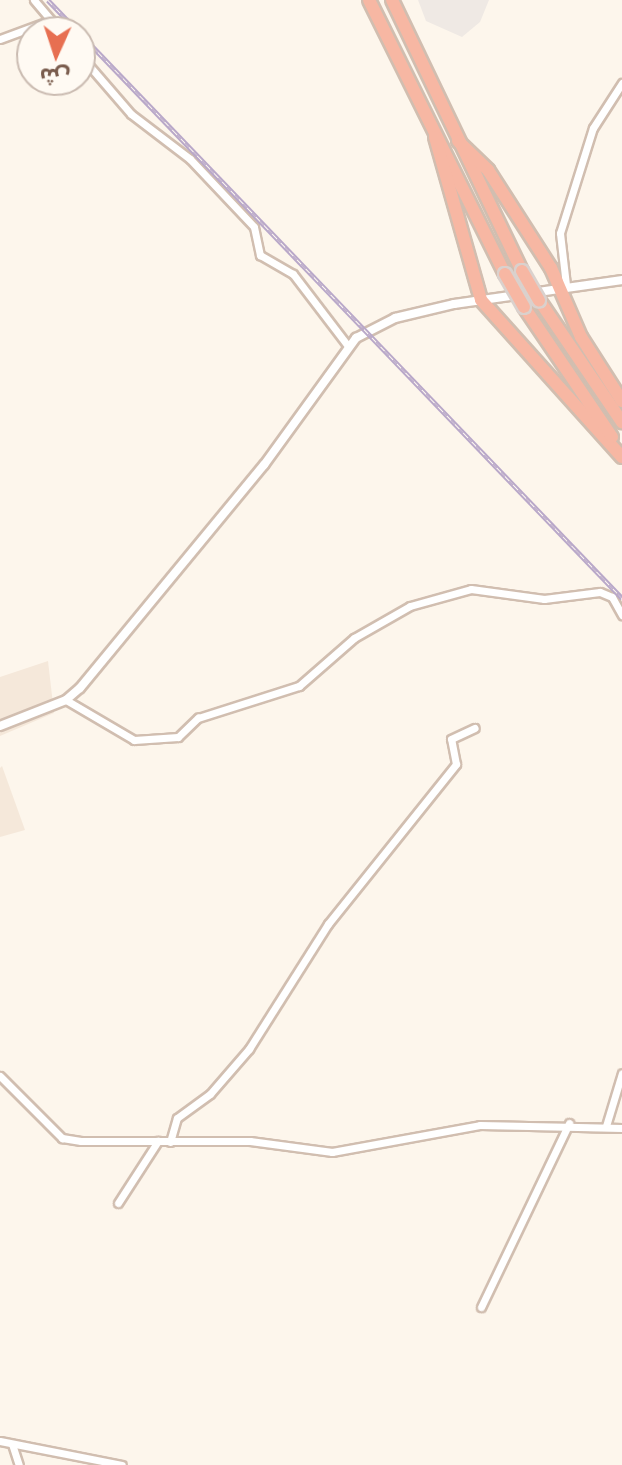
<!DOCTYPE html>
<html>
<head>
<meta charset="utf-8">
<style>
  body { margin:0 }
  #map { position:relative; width:622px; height:1465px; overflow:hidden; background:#fdf6ec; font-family:Barlow,"Noto Sans Arabic",sans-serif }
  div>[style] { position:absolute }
  .residential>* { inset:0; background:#f5e8da }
  .industrial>* { inset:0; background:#efe9e4 }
  .roads { filter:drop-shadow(2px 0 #d1beb0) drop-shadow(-2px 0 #d1beb0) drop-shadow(0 2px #d1beb0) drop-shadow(0 -2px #d1beb0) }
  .minor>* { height:7px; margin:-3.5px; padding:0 3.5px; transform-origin:3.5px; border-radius:3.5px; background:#fff }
  .tertiary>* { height:8px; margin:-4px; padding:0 4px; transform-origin:4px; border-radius:4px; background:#fff }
  .motorway>* { height:12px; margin:-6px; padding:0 6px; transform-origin:6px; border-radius:6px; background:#f7b7a3 }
  .rail>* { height:5px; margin-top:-2.5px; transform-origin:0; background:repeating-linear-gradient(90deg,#fffaf3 0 6px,#b9a8c9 0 12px); box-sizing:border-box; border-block:2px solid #b9a8c9 }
  .bridges { filter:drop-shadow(2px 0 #dad1cd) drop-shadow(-2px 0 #dad1cd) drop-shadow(0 2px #dad1cd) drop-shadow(0 -2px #dad1cd) }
  .motorway-bridge>* { height:12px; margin:-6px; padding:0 6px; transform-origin:6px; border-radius:6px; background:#f7b7a3 }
  span { translate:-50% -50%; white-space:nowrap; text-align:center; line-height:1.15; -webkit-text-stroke:6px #fffaf3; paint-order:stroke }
  .north { position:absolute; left:16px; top:16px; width:80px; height:80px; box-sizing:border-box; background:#fffaf3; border:2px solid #cabbb1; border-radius:50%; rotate:183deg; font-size:22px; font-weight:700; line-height:32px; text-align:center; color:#7a5c4d }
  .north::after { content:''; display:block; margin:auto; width:28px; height:36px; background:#e76f51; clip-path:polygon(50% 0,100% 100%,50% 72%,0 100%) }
</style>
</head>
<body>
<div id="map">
  <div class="residential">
    <i style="clip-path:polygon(48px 661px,54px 713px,0 736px,0 677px)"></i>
    <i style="clip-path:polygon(2px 766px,25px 830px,0 837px,0 768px)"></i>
  </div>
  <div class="industrial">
    <i style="clip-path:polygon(418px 0,489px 0,480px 22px,462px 37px,426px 21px)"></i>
  </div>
  <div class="roads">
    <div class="minor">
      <i style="left:34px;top:0;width:42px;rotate:49.8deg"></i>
      <i style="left:0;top:39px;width:54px;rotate:-20.4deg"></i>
      <i style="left:80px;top:55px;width:78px;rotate:49.2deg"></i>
      <i style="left:131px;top:114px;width:74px;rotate:37.3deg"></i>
      <i style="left:190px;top:159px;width:93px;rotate:46.7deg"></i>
      <i style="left:254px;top:227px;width:29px;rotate:78deg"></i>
      <i style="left:260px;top:255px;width:38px;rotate:30deg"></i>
      <i style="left:293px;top:274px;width:91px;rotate:52.6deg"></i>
      <i style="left:566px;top:285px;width:52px;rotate:-96.6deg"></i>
      <i style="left:560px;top:233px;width:110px;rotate:-72.6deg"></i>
      <i style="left:593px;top:128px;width:54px;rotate:-57.2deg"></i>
      <i style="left:66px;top:700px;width:79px;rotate:30.5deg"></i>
      <i style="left:134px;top:740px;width:44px;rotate:-3.9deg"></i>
      <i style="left:178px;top:737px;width:28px;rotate:-44deg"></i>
      <i style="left:198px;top:718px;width:106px;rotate:-17.6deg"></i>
      <i style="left:299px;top:686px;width:73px;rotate:-41.1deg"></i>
      <i style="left:354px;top:638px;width:64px;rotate:-29.7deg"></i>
      <i style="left:410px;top:606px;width:63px;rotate:-15.6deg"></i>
      <i style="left:471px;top:589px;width:74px;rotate:7.8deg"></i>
      <i style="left:544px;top:599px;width:56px;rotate:-7.1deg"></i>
      <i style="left:600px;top:592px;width:13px;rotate:23deg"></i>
      <i style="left:612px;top:597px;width:21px;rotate:61deg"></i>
      <i style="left:0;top:1076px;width:88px;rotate:45deg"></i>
      <i style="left:62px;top:1138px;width:19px;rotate:9deg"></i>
      <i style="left:81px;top:1141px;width:169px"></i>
      <i style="left:250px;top:1141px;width:83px;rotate:7.6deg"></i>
      <i style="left:332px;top:1152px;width:150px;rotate:-10.3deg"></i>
      <i style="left:480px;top:1125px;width:142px;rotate:1.2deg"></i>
      <i style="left:606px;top:1126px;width:55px;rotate:-73.2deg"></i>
      <i style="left:170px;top:1142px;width:25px;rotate:-74deg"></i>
      <i style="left:177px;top:1118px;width:41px;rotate:-36deg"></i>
      <i style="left:210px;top:1094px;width:60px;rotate:-49.1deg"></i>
      <i style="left:249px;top:1049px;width:148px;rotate:-57.7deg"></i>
      <i style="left:328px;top:924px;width:205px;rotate:-51.3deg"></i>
      <i style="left:456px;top:764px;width:25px;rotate:-101deg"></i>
      <i style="left:451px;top:739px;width:26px;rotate:-25deg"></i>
      <i style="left:118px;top:1203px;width:74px;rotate:-57.2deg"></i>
      <i style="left:481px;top:1307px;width:204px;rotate:-64.4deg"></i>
      <i style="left:0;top:1441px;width:124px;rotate:11.1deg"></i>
      <i style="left:12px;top:1444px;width:22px;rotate:72deg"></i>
    </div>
    <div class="tertiary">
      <i style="left:0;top:726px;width:71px;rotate:-21.5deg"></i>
      <i style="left:66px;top:700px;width:18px;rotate:-41deg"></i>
      <i style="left:80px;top:688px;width:289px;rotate:-50.5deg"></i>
      <i style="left:264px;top:465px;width:157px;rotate:-54.1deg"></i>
      <i style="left:356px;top:338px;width:44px;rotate:-27.1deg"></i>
      <i style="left:395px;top:318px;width:61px;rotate:-13.3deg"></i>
      <i style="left:454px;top:304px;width:170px;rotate:-8.1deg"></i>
    </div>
    <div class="motorway">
      <i style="left:369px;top:0;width:306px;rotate:63.6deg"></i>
      <i style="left:392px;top:0;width:301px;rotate:64.4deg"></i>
      <i style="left:435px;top:137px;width:169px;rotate:74.2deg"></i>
      <i style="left:481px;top:300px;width:211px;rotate:48.1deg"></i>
      <i style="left:458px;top:141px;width:42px;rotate:44deg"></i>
      <i style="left:488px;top:170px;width:117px;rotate:57.3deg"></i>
      <i style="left:551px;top:268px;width:75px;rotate:66.5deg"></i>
      <i style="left:581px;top:337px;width:76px;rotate:57.4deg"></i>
      <i style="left:539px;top:300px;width:148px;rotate:55.8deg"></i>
      <i style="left:524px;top:307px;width:157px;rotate:55.9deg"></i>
    </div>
  </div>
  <div class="rail">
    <i style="left:48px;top:0;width:829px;rotate:46.17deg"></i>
  </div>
  <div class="bridges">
    <div class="motorway-bridge">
      <i style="left:522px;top:271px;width:34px;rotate:60deg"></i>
      <i style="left:505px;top:274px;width:38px;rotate:60deg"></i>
    </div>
  </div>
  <div class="north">ش</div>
</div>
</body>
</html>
